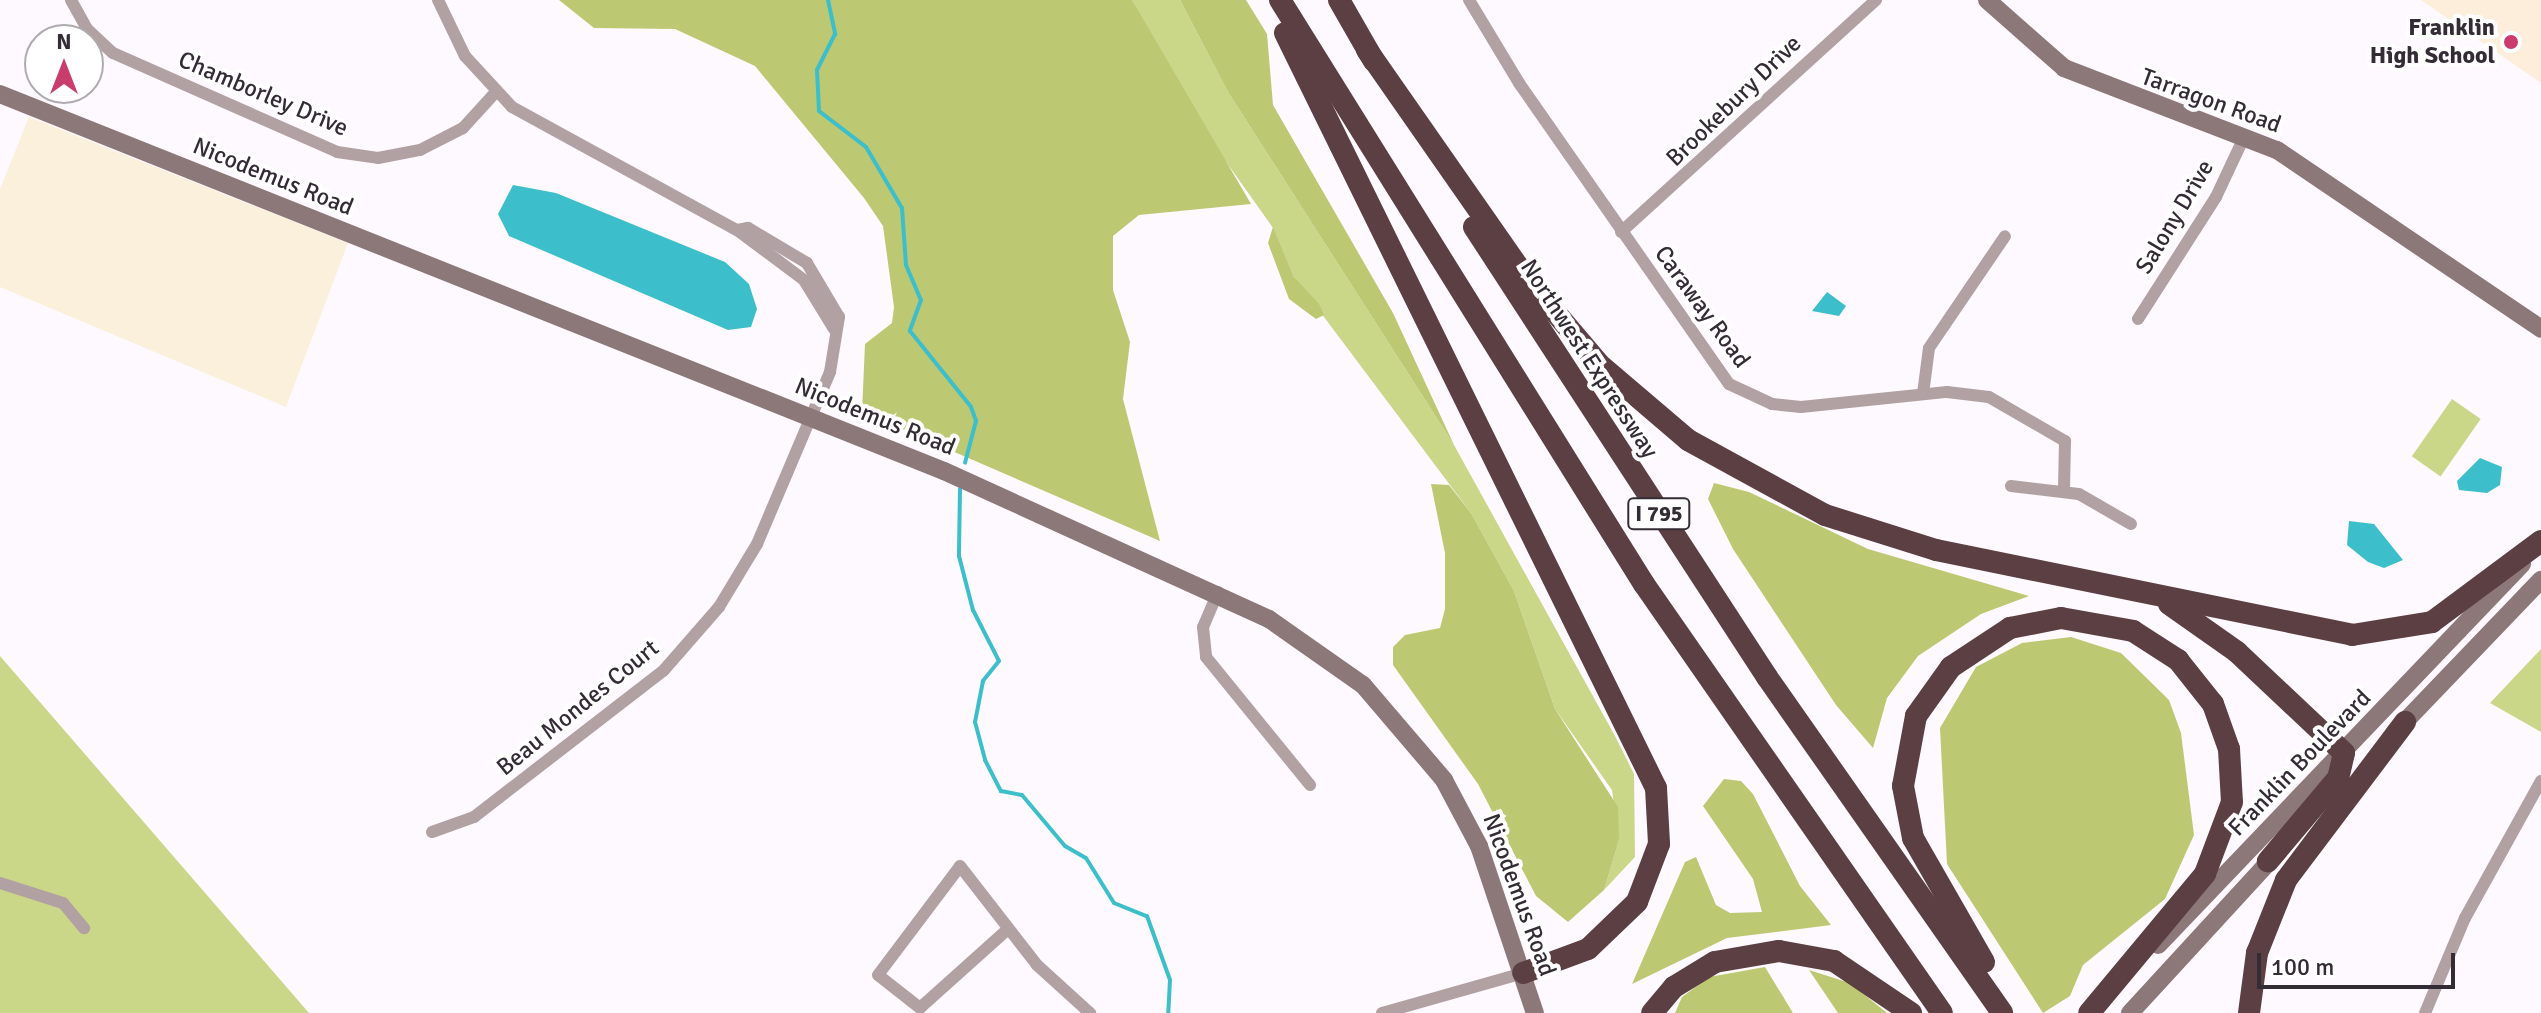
<!DOCTYPE html>
<html>
<head>
<meta charset="utf-8">
<style>
  body { margin:0 }
  #map { position:relative; width:2541px; height:1013px; overflow:hidden; background:#fef9fe; font-family:Signika,sans-serif }
  div>[style] { position:absolute }
  .commercial>* { inset:0; background:#faf0db }
  .education>* { inset:0; background:#fdeedb }
  .green>* { inset:0; background:#cad688; transform-origin:0 0 }
  .forest>* { inset:0; background:#bcc872 }
  .water>* { inset:0; background:#3cbfcb }
  .stream>* { height:4px; margin:-2px; padding:0 2px; transform-origin:2px; border-radius:2px; background:#3cbfcb }
  .street>* { height:12px; margin:-6px; padding:0 6px; transform-origin:6px; border-radius:6px; background:#b1a1a3 }
  .secondary>* { height:18px; margin:-9px; padding:0 9px; transform-origin:9px; border-radius:9px; background:#8c7779 }
  .highway>* { height:22px; margin:-11px; padding:0 11px; transform-origin:11px; border-radius:11px; background:#5b3f43 }
  .dots>* { width:22px; height:22px; translate:-50% -50%; box-sizing:border-box; border:4px solid #fff; border-radius:50% }
  span { translate:-50% -50%; white-space:nowrap; text-align:center; line-height:1.15; -webkit-text-stroke:8px #fff; paint-order:stroke }
  .shield-label span { padding:2px 6px; background:#fff; border:2px solid; border-radius:6px; -webkit-text-stroke-width:0 }
  .shield-label { font-size:22px; color:#342c35; font-weight:700 }
  .poi-label { font-size:24px; color:#342c35; font-weight:700 }
  .right { translate:-100% -50%; text-align:right }
  .street-label { font-size:24px; color:#342c35 }
  .north { position:absolute; left:24px; top:24px; width:80px; height:80px; box-sizing:border-box; background:#fff; border:2px solid #aeabae; border-radius:50%; rotate:0deg; font-size:22px; font-weight:700; line-height:32px; text-align:center; color:#342c35 }
  .north::after { content:''; display:block; margin:auto; width:28px; height:36px; background:#c93c6c; clip-path:polygon(50% 0,100% 100%,50% 72%,0 100%) }
  .scale { position:absolute; left:2257px; top:953px; width:198px; height:36px; box-sizing:border-box; border:4px solid #342c35; border-top:0; padding-left:10px; font-size:24px; line-height:28px; white-space:nowrap; color:#342c35; -webkit-text-stroke:6px #fff; paint-order:stroke }
</style>
</head>
<body>
<div id="map">
  <div class="commercial">
    <i style="clip-path:polygon(29px 117px,348px 243px,286px 407px,0 287px,0 189px)"></i>
  </div>
  <div class="education">
    <i style="clip-path:polygon(2421px 0,2541px 0,2541px 83px)"></i>
  </div>
  <div class="green">
    <i style="clip-path:polygon(1132px 0,1180px 0,1228px 92px,1454px 445px,1615px 736px,1634px 774px,1635px 857px,1604px 890px,1619px 840px,1612px 790px,1555px 709px,1514px 591px,1471px 513px,1294px 277px,1273px 228px,1193px 115px)"></i>
    <i style="left:2452px;top:399px;width:35px;height:70px;rotate:35deg"></i>
    <i style="clip-path:polygon(2541px 649px,2541px 732px,2490px 703px)"></i>
    <i style="clip-path:polygon(0 656px,309px 1013px,0 1013px)"></i>
  </div>
  <div class="forest">
    <i style="clip-path:polygon(559px 0,1132px 0,1251px 204px,1139px 215px,1113px 236px,1113px 290px,1130px 342px,1123px 399px,1160px 541px,862px 412px,865px 344px,892px 323px,894px 307px,883px 226px,864px 198px,755px 66px,675px 29px,594px 28px)"></i>
    <i style="clip-path:polygon(1180px 0,1246px 0,1267px 34px,1273px 105px,1393px 313px,1454px 445px,1228px 92px)"></i>
    <i style="clip-path:polygon(1273px 227px,1294px 277px,1319px 304px,1324px 315px,1316px 319px,1289px 299px,1268px 243px)"></i>
    <i style="clip-path:polygon(1714px 483px,1749px 492px,1868px 549px,2029px 596px,1981px 614px,1918px 656px,1887px 698px,1873px 748px,1836px 705px,1733px 549px,1708px 499px)"></i>
    <i style="clip-path:polygon(1431px 484px,1449px 485px,1471px 513px,1514px 591px,1555px 709px,1618px 807px,1619px 840px,1604px 890px,1568px 922px,1536px 896px,1478px 784px,1393px 665px,1393px 647px,1405px 635px,1440px 628px,1445px 609px,1445px 553px)"></i>
    <i style="clip-path:polygon(2071px 637px,2121px 653px,2169px 700px,2181px 733px,2194px 835px,2165px 899px,2083px 965px,2070px 996px,2043px 1013px,1947px 864px,1940px 728px,1976px 667px,2022px 643px)"></i>
    <i style="clip-path:polygon(1724px 779px,1741px 781px,1753px 794px,1800px 886px,1831px 925px,1727px 938px,1632px 984px,1685px 862px,1696px 857px,1716px 905px,1730px 913px,1762px 912px,1753px 879px,1703px 806px)"></i>
    <i style="clip-path:polygon(1765px 967px,1793px 1013px,1675px 1013px,1682px 997px,1709px 977px)"></i>
    <i style="clip-path:polygon(1809px 970px,1850px 983px,1887px 1013px,1838px 1013px)"></i>
  </div>
  <div class="water">
    <i style="clip-path:polygon(513px 185px,556px 193px,725px 262px,749px 284px,757px 309px,751px 327px,728px 330px,509px 236px,498px 214px)"></i>
    <i style="clip-path:polygon(1827px 292px,1846px 306px,1839px 316px,1812px 311px)"></i>
    <i style="clip-path:polygon(2480px 458px,2502px 467px,2500px 485px,2487px 493px,2459px 490px,2457px 481px)"></i>
    <i style="clip-path:polygon(2349px 521px,2374px 524px,2403px 560px,2384px 568px,2368px 562px,2347px 545px)"></i>
  </div>
  <div class="stream">
    <i style="left:828px;top:0;width:35px;rotate:78deg"></i>
    <i style="left:835px;top:34px;width:40px;rotate:116.6deg"></i>
    <i style="left:817px;top:70px;width:41px;rotate:87.2deg"></i>
    <i style="left:819px;top:111px;width:59px;rotate:37.5deg"></i>
    <i style="left:866px;top:147px;width:71px;rotate:59.5deg"></i>
    <i style="left:902px;top:208px;width:57px;rotate:86deg"></i>
    <i style="left:906px;top:265px;width:38px;rotate:67deg"></i>
    <i style="left:921px;top:300px;width:33px;rotate:110deg"></i>
    <i style="left:910px;top:331px;width:97px;rotate:51.2deg"></i>
    <i style="left:971px;top:407px;width:15px;rotate:70deg"></i>
    <i style="left:976px;top:421px;width:43px;rotate:104.7deg"></i>
    <i style="left:960px;top:489px;width:67px;rotate:90.9deg"></i>
    <i style="left:959px;top:556px;width:56px;rotate:75.5deg"></i>
    <i style="left:973px;top:610px;width:57px;rotate:63deg"></i>
    <i style="left:999px;top:661px;width:26px;rotate:129deg"></i>
    <i style="left:983px;top:681px;width:42px;rotate:101deg"></i>
    <i style="left:975px;top:722px;width:39px;rotate:75deg"></i>
    <i style="left:985px;top:760px;width:35px;rotate:63deg"></i>
    <i style="left:1001px;top:791px;width:21px;rotate:11deg"></i>
    <i style="left:1022px;top:795px;width:67px;rotate:49.9deg"></i>
    <i style="left:1065px;top:846px;width:24px;rotate:30deg"></i>
    <i style="left:1086px;top:858px;width:53px;rotate:58.1deg"></i>
    <i style="left:1114px;top:903px;width:35px;rotate:22deg"></i>
    <i style="left:1147px;top:916px;width:68px;rotate:70.2deg"></i>
    <i style="left:1170px;top:980px;width:33px;rotate:93deg"></i>
  </div>
  <div class="street">
    <i style="left:71px;top:0;width:33px;rotate:61deg"></i>
    <i style="left:87px;top:29px;width:35px;rotate:43deg"></i>
    <i style="left:113px;top:53px;width:245px;rotate:23.8deg"></i>
    <i style="left:337px;top:152px;width:41px;rotate:8.3deg"></i>
    <i style="left:378px;top:158px;width:43px;rotate:-10.8deg"></i>
    <i style="left:420px;top:150px;width:48px;rotate:-27.1deg"></i>
    <i style="left:463px;top:128px;width:47px;rotate:-47.6deg"></i>
    <i style="left:438px;top:0;width:62px;rotate:64.3deg"></i>
    <i style="left:465px;top:56px;width:69px;rotate:47.3deg"></i>
    <i style="left:512px;top:107px;width:256px;rotate:28.7deg"></i>
    <i style="left:737px;top:230px;width:84px;rotate:36.7deg"></i>
    <i style="left:804px;top:280px;width:57px;rotate:58.5deg"></i>
    <i style="left:1469px;top:0;width:97px;rotate:58.9deg"></i>
    <i style="left:1519px;top:83px;width:367px;rotate:55.1deg"></i>
    <i style="left:1729px;top:384px;width:47px;rotate:24.9deg"></i>
    <i style="left:1772px;top:404px;width:29px;rotate:6deg"></i>
    <i style="left:1801px;top:407px;width:147px;rotate:-5.9deg"></i>
    <i style="left:1947px;top:392px;width:42px;rotate:6.8deg"></i>
    <i style="left:1989px;top:397px;width:88px;rotate:30.1deg"></i>
    <i style="left:2065px;top:441px;width:49px;rotate:91.2deg"></i>
    <i style="left:1621px;top:232px;width:345px;rotate:-42.3deg"></i>
    <i style="left:2138px;top:319px;width:145px;rotate:-57.4deg"></i>
    <i style="left:2216px;top:197px;width:68px;rotate:-64.9deg"></i>
    <i style="left:1923px;top:394px;width:46px;rotate:-82.6deg"></i>
    <i style="left:1929px;top:348px;width:135px;rotate:-55.8deg"></i>
    <i style="left:2011px;top:486px;width:68px;rotate:6.7deg"></i>
    <i style="left:2079px;top:494px;width:60px;rotate:30deg"></i>
    <i style="left:1218px;top:592px;width:38px;rotate:113deg"></i>
    <i style="left:1203px;top:627px;width:30px;rotate:84deg"></i>
    <i style="left:1206px;top:657px;width:165px;rotate:50.9deg"></i>
    <i style="left:432px;top:832px;width:45px;rotate:-19.7deg"></i>
    <i style="left:474px;top:817px;width:240px;rotate:-37.7deg"></i>
    <i style="left:664px;top:670px;width:84px;rotate:-48.9deg"></i>
    <i style="left:719px;top:607px;width:74px;rotate:-58.9deg"></i>
    <i style="left:757px;top:544px;width:187px;rotate:-67deg"></i>
    <i style="left:830px;top:372px;width:56px;rotate:-80.7deg"></i>
    <i style="left:839px;top:317px;width:63px;rotate:-120.7deg"></i>
    <i style="left:807px;top:263px;width:69px;rotate:-149.3deg"></i>
    <i style="left:748px;top:228px;width:11px;rotate:170deg"></i>
    <i style="left:0;top:883px;width:66px;rotate:17.6deg"></i>
    <i style="left:63px;top:903px;width:33px;rotate:50deg"></i>
    <i style="left:1008px;top:929px;width:118px;rotate:138.1deg"></i>
    <i style="left:920px;top:1008px;width:53px;rotate:-141.8deg"></i>
    <i style="left:878px;top:975px;width:136px;rotate:-53deg"></i>
    <i style="left:960px;top:866px;width:125px;rotate:52.1deg"></i>
    <i style="left:1037px;top:965px;width:72px;rotate:42.2deg"></i>
    <i style="left:1382px;top:1013px;width:147px;rotate:-15.8deg"></i>
    <i style="left:2425px;top:1013px;width:103px;rotate:-67.2deg"></i>
    <i style="left:2465px;top:918px;width:157px;rotate:-61deg"></i>
  </div>
  <div class="secondary">
    <i style="left:1987px;top:0;width:103px;rotate:41.4deg"></i>
    <i style="left:2064px;top:68px;width:228px;rotate:21.1deg"></i>
    <i style="left:2277px;top:150px;width:319px;rotate:34.1deg"></i>
    <i style="left:0;top:94px;width:1016px;rotate:21.77deg"></i>
    <i style="left:944px;top:471px;width:357px;rotate:24.5deg"></i>
    <i style="left:1269px;top:619px;width:115px;rotate:35.1deg"></i>
    <i style="left:1363px;top:685px;width:125px;rotate:49.5deg"></i>
    <i style="left:1444px;top:780px;width:75px;rotate:62.1deg"></i>
    <i style="left:1479px;top:846px;width:176px;rotate:71.5deg"></i>
    <i style="left:2395px;top:732px;width:211px;rotate:-46.2deg"></i>
    <i style="left:2158px;top:945px;width:527px;rotate:-46.31deg"></i>
    <i style="left:2130px;top:1013px;width:217px;rotate:-47.4deg"></i>
  </div>
  <div class="highway">
    <i style="left:1280px;top:0;width:688px;rotate:58.07deg"></i>
    <i style="left:1644px;top:584px;width:522px;rotate:55.21deg"></i>
    <i style="left:1339px;top:0;width:70px;rotate:60.2deg"></i>
    <i style="left:1285px;top:33px;width:841px;rotate:63.83deg"></i>
    <i style="left:1656px;top:788px;width:56px;rotate:86.9deg"></i>
    <i style="left:1659px;top:844px;width:62px;rotate:110.8deg"></i>
    <i style="left:1637px;top:902px;width:68px;rotate:136.2deg"></i>
    <i style="left:1588px;top:949px;width:69px;rotate:159.7deg"></i>
    <i style="left:1367px;top:50px;width:279px;rotate:55.1deg"></i>
    <i style="left:1527px;top:279px;width:111px;rotate:49.7deg"></i>
    <i style="left:1599px;top:364px;width:117px;rotate:40.5deg"></i>
    <i style="left:1688px;top:440px;width:156px;rotate:28.7deg"></i>
    <i style="left:1825px;top:515px;width:116px;rotate:17.5deg"></i>
    <i style="left:1936px;top:550px;width:425px;rotate:11.5deg"></i>
    <i style="left:2352px;top:635px;width:81px;rotate:-9.2deg"></i>
    <i style="left:2432px;top:622px;width:136px;rotate:-36.6deg"></i>
    <i style="left:1474px;top:227px;width:537px;rotate:56.93deg"></i>
    <i style="left:1767px;top:677px;width:410px;rotate:55deg"></i>
    <i style="left:2169px;top:604px;width:83px;rotate:35.2deg"></i>
    <i style="left:2237px;top:652px;width:147px;rotate:43.3deg"></i>
    <i style="left:2344px;top:753px;width:26px;rotate:103deg"></i>
    <i style="left:2338px;top:778px;width:109px;rotate:130.1deg"></i>
    <i style="left:1984px;top:962px;width:143px;rotate:-119.8deg"></i>
    <i style="left:1913px;top:838px;width:53px;rotate:-100.9deg"></i>
    <i style="left:1903px;top:786px;width:71px;rotate:-79.5deg"></i>
    <i style="left:1916px;top:716px;width:60px;rotate:-54.5deg"></i>
    <i style="left:1951px;top:667px;width:71px;rotate:-33.5deg"></i>
    <i style="left:2010px;top:628px;width:52px;rotate:-11.1deg"></i>
    <i style="left:2061px;top:618px;width:73px;rotate:10.2deg"></i>
    <i style="left:2133px;top:631px;width:54px;rotate:32.8deg"></i>
    <i style="left:2178px;top:660px;width:56px;rotate:51.5deg"></i>
    <i style="left:2213px;top:704px;width:48px;rotate:70.4deg"></i>
    <i style="left:2229px;top:749px;width:53px;rotate:86.8deg"></i>
    <i style="left:2232px;top:802px;width:77px;rotate:110.6deg"></i>
    <i style="left:2205px;top:874px;width:181px;rotate:129.8deg"></i>
    <i style="left:1652px;top:1013px;width:34px;rotate:-50deg"></i>
    <i style="left:1674px;top:987px;width:48px;rotate:-31.4deg"></i>
    <i style="left:1715px;top:962px;width:65px;rotate:-9.8deg"></i>
    <i style="left:1779px;top:951px;width:56px;rotate:10.3deg"></i>
    <i style="left:1834px;top:961px;width:93px;rotate:34deg"></i>
    <i style="left:2249px;top:1013px;width:61px;rotate:-82.4deg"></i>
    <i style="left:2257px;top:953px;width:79px;rotate:-68.3deg"></i>
    <i style="left:2286px;top:880px;width:198px;rotate:-53deg"></i>
  </div>
  <div class="dots">
    <i style="left:2511px;top:42px;background:#c93c6c"></i>
  </div>
  <div class="shield-label">
    <span style="left:1659px;top:514px">I 795</span>
  </div>
  <div class="poi-label">
    <span class="right" style="left:2495px;top:42px">Franklin<br>High School</span>
  </div>
  <div class="street-label">
    <span style="left:263px;top:94px;rotate:23deg">Chamborley Drive</span>
    <span style="left:1734px;top:101px;rotate:-44deg">Brookebury Drive</span>
    <span style="left:2211px;top:101px;rotate:20deg">Tarragon Road</span>
    <span style="left:273px;top:177px;rotate:22deg">Nicodemus Road</span>
    <span style="left:2175px;top:217px;rotate:-59deg">Salony Drive</span>
    <span style="left:1702px;top:307px;rotate:54deg">Caraway Road</span>
    <span style="left:1589px;top:359px;rotate:57deg">Northwest Expressway</span>
    <span style="left:875px;top:417px;rotate:22deg">Nicodemus Road</span>
    <span style="left:578px;top:708px;rotate:-39deg">Beau Mondes Court</span>
    <span style="left:2300px;top:763px;rotate:-46deg">Franklin Boulevard</span>
    <span style="left:1519px;top:895px;rotate:70deg">Nicodemus Road</span>
  </div>
  <div class="north">N</div>
  <div class="scale">100 m</div>
</div>
</body>
</html>
